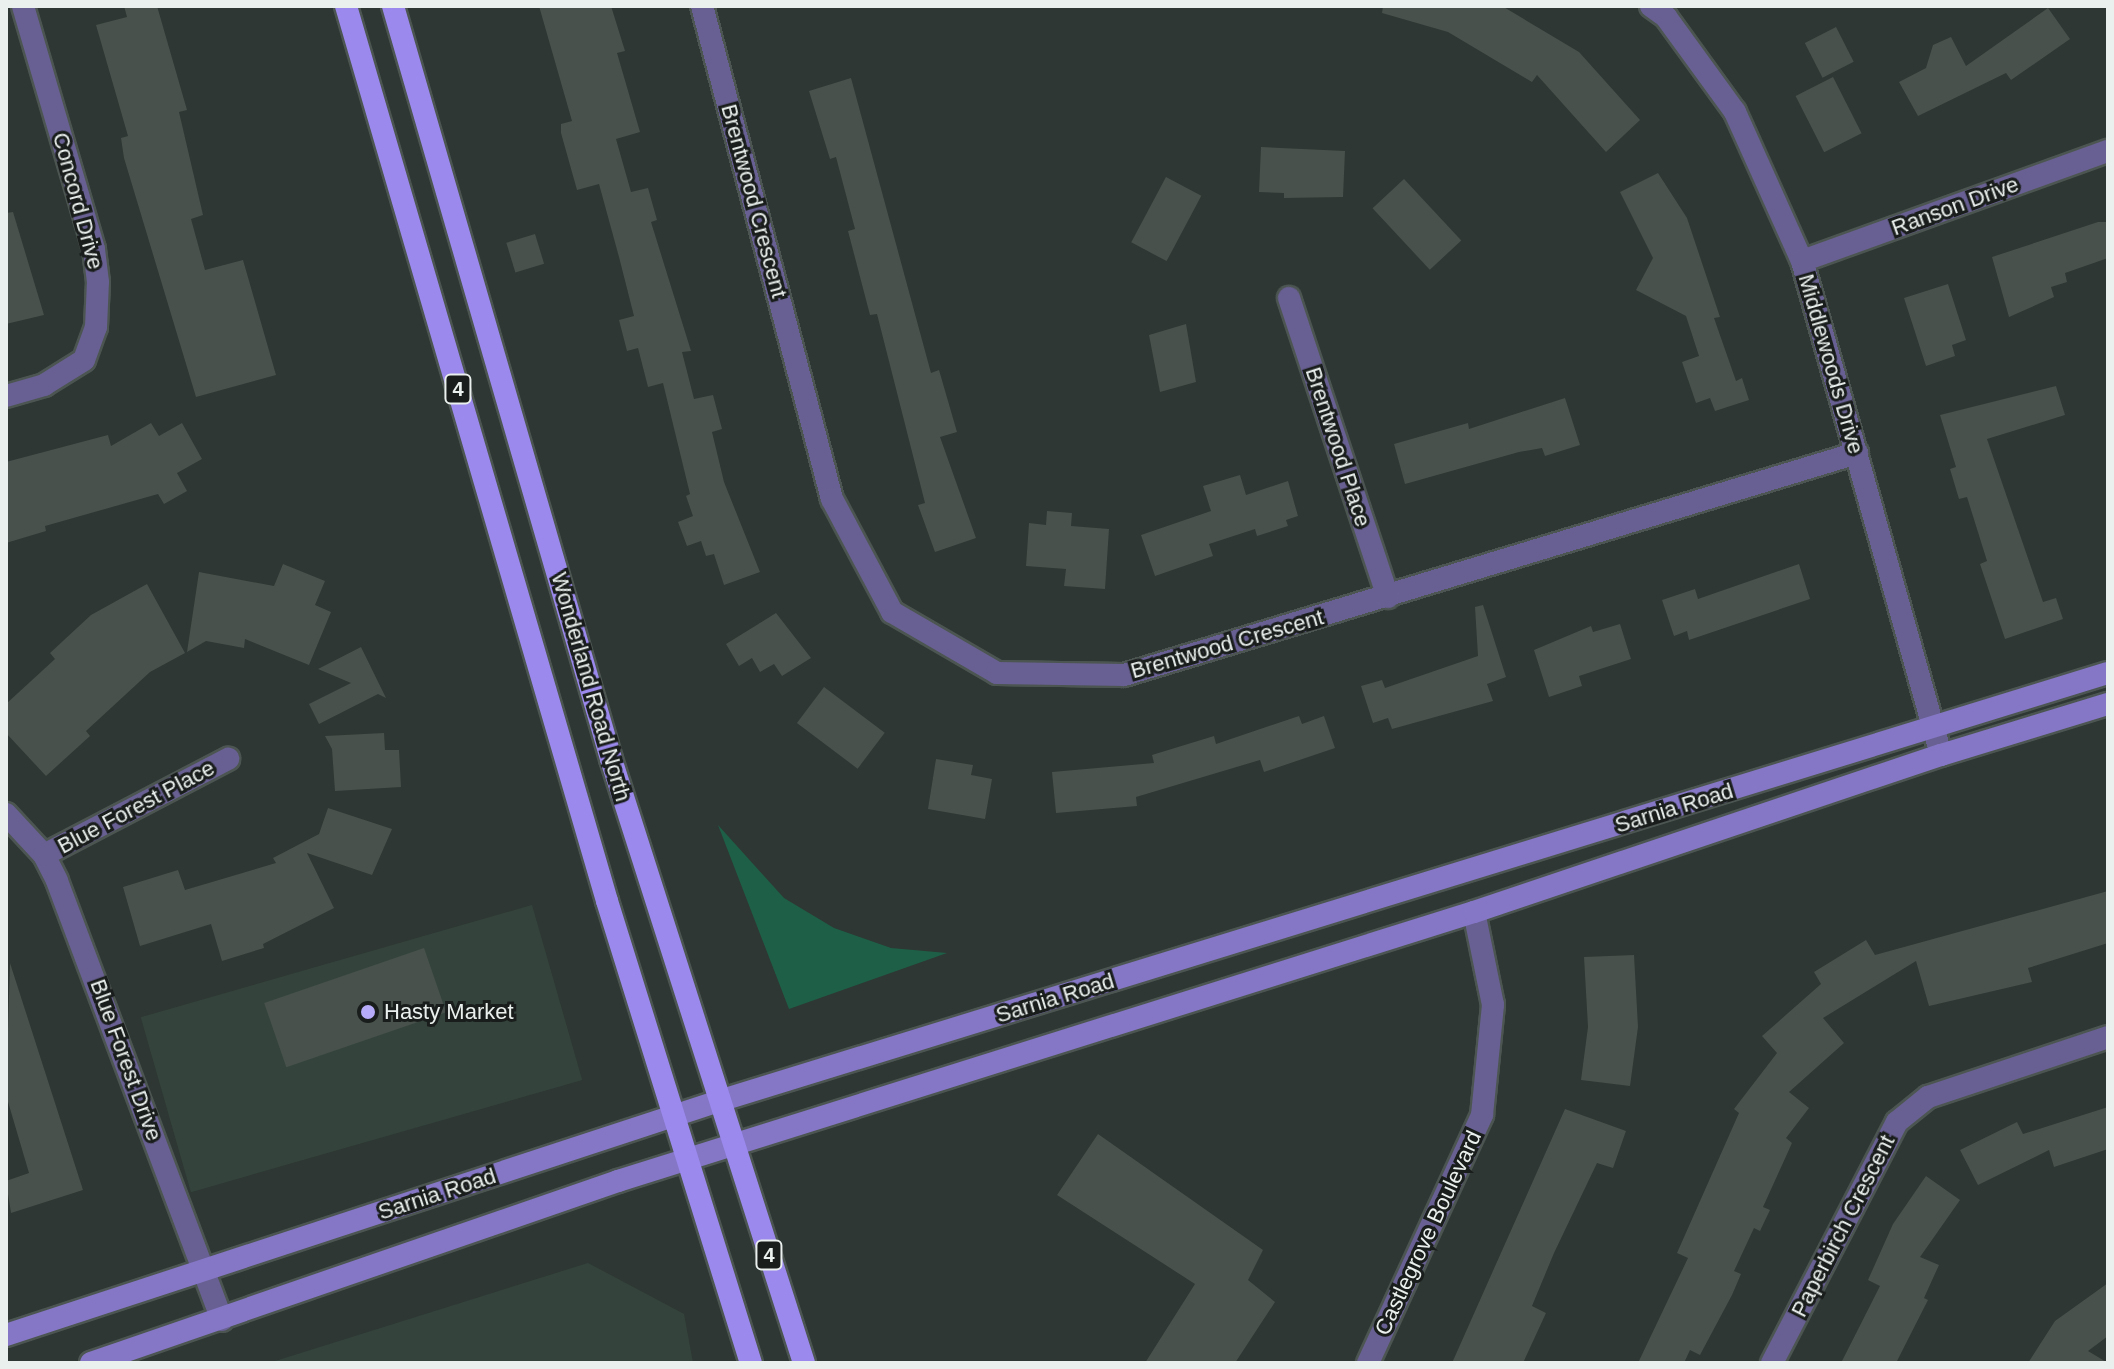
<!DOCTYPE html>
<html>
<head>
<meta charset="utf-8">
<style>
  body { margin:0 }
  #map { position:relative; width:2114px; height:1369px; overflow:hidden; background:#2e3733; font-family:Helvetica,sans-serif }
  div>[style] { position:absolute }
  .built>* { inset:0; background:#34443d; transform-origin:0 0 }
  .green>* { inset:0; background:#1e5f47 }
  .building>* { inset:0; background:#48514c; transform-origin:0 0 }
  .roads { filter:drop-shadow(2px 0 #4c5551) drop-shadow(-2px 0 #4c5551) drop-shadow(0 2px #4c5551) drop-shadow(0 -2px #4c5551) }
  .minor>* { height:22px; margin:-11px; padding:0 11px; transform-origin:11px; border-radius:11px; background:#686092 }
  .tertiary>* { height:22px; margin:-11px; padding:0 11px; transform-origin:11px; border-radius:11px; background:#686092 }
  .secondary>* { height:22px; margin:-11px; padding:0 11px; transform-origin:11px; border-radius:11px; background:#8577c6 }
  .primary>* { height:22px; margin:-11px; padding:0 11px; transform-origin:11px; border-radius:11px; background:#9b89ed }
  .dots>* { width:22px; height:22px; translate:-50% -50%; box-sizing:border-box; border:4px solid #191d1b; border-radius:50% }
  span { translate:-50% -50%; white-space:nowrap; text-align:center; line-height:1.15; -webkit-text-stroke:6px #191d1b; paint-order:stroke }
  .shield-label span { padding:2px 6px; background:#191d1b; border:2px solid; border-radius:6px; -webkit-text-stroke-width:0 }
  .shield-label { font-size:20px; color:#eaf0ed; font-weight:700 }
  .street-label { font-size:22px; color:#eaf0ed }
  .poi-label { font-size:22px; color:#eaf0ed }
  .left { translate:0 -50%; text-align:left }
  .frame { position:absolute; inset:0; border:8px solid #eaf0ed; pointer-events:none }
</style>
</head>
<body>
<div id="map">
  <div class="built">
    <i style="left:532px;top:905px;width:182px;height:407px;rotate:74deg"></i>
    <i style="clip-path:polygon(588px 1263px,684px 1314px,693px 1363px,269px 1363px)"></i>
  </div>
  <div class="green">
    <i style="clip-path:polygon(718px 825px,784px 898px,834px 928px,891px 948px,947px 953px,789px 1009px)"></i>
  </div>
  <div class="building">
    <i style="clip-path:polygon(124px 6px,157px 6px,187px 110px,179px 112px,203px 215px,191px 219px,205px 270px,243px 260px,276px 375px,196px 397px,124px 158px,121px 138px,128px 136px,96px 25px,127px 17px)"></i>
    <i style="clip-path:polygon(539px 6px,611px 6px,625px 51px,617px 53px,640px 132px,616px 139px,631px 192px,648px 188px,657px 220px,651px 222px,691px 351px,682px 352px,694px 399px,713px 395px,722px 429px,712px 432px,724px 482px,760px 572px,724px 585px,714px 554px,706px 556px,701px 541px,687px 546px,678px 522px,693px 516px,686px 496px,690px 494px,663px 383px,648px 387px,638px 348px,627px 351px,619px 320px,634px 316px,619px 257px,599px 184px,577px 190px,561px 133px,561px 124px,572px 121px)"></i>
    <i style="clip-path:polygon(1383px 6px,1502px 6px,1579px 52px,1640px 120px,1606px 152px,1537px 75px,1532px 82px,1448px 32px,1382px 13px)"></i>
    <i style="clip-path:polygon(2048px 8px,2070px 39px,2011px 80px,2006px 73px,1918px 116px,1899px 82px,1926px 68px,1933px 45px,1951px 37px,1966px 66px)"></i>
    <i style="left:1836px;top:27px;width:39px;height:35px;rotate:63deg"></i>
    <i style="left:1833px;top:77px;width:63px;height:42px;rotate:63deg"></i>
    <i style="clip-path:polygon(851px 78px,931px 373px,939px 370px,957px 432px,940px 437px,976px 538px,935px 552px,918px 505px,925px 503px,877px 314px,870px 315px,848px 231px,855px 229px,836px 157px,830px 159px,809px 91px)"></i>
    <i style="clip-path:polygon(1261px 147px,1345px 151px,1343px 197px,1284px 198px,1284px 193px,1259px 192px)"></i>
    <i style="clip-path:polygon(1658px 173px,1687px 218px,1720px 317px,1714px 318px,1736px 381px,1742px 378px,1749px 400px,1715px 411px,1710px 398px,1696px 403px,1682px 362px,1699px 356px,1686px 316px,1636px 290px,1653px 258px,1620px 192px)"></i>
    <i style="left:1166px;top:177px;width:40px;height:74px;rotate:28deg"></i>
    <i style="left:1404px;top:179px;width:84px;height:43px;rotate:47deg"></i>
    <i style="clip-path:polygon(13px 212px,44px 315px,6px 324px,6px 213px)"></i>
    <i style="clip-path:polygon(2098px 222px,2108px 222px,2108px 258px,2065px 273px,2067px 282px,2051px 287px,2054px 297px,2009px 317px,1992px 257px)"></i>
    <i style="left:535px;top:234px;width:31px;height:30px;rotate:73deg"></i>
    <i style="clip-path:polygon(1948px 284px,1966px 340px,1952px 345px,1955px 356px,1926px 366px,1904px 298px)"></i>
    <i style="clip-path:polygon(1186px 324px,1196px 382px,1160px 392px,1149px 335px)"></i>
    <i style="clip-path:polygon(2056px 386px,2065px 415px,1987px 439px,2043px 602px,2056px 598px,2063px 619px,2005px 639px,1980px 564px,1987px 561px,1967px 497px,1959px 499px,1950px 469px,1956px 467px,1940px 415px)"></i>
    <i style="clip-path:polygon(1565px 398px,1580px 445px,1545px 456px,1542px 448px,1519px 452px,1405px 484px,1394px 444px,1468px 423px,1469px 429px)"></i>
    <i style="clip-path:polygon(151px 423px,159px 436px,182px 423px,202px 459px,177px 473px,187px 491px,164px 504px,158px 494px,45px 526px,46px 531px,6px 543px,6px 462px,108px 435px,111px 446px)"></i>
    <i style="clip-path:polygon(1240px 475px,1246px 495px,1288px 481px,1298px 516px,1286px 520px,1288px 526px,1257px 536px,1255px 529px,1209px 544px,1213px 556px,1155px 576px,1141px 535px,1211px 511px,1203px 486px)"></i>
    <i style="clip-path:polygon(1047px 511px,1072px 513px,1071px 526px,1109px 529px,1105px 589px,1064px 586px,1066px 569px,1026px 566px,1029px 523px,1046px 525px)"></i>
    <i style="clip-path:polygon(283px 564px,325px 581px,315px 605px,331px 612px,309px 665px,245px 639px,244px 648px,206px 641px,187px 652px,199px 572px,274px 586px)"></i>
    <i style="clip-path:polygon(1799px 564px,1810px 599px,1689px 640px,1687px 631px,1674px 636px,1662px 600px,1695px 589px,1698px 599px)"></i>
    <i style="clip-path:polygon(147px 584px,185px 653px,150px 672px,86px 731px,90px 736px,46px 776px,6px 733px,6px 704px,55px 659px,50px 653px,91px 615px)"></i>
    <i style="clip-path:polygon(1483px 605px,1506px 677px,1487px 684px,1493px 701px,1392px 729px,1388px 718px,1373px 723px,1361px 686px,1382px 680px,1385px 688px,1478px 656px,1475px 607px)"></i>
    <i style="clip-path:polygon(776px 613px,811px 658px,782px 676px,774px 664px,760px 672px,752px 658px,739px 666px,726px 644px)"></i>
    <i style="clip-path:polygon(1620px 624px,1631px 659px,1579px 676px,1582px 686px,1549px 697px,1534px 650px,1591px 626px,1593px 632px)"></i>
    <i style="clip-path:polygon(361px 647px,386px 698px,378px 694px,319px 724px,309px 704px,351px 683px,318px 669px)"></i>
    <i style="left:824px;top:687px;width:76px;height:45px;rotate:37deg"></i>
    <i style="clip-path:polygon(1299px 716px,1302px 724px,1324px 716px,1335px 748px,1264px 772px,1260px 760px,1136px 797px,1137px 806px,1056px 813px,1052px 772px,1154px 763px,1152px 755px,1214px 736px,1216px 744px)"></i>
    <i style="clip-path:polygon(384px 733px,385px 750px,399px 750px,401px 787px,335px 791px,332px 749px,325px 736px)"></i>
    <i style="clip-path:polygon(936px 759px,973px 765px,971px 775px,992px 779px,985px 819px,928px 809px)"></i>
    <i style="clip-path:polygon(328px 808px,392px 829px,372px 875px,307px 853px,334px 908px,263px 944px,264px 948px,222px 961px,211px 924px,140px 946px,123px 887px,178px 870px,185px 890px,276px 863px,273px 858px,319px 834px)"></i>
    <i style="clip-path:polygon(2108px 891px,2108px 943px,2028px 968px,2032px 982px,1929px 1006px,1916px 961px,1823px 1018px,1844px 1043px,1789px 1092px,1809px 1108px,1786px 1138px,1792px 1143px,1763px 1207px,1770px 1210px,1760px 1231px,1754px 1228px,1734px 1271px,1741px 1274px,1732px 1295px,1700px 1355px,1690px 1350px,1684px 1363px,1638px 1363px,1688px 1258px,1677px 1253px,1739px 1113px,1734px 1109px,1777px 1053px,1762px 1036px,1821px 984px,1814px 972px,1866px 940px,1875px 955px)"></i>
    <i style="left:424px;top:948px;width:68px;height:169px;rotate:71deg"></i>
    <i style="clip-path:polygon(1634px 955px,1638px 1027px,1630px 1086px,1581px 1080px,1588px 1027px,1584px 957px)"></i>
    <i style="clip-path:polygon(10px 963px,83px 1190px,11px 1213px,6px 1181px,29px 1173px,6px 1095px)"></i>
    <i style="clip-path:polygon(2108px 1107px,2108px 1149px,2054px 1167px,2049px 1150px,1978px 1185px,1960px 1150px,2017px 1122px,2023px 1134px)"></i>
    <i style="clip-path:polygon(1565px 1109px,1626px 1131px,1613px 1168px,1597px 1163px,1554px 1253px,1532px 1306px,1546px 1313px,1523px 1363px,1452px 1363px)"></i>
    <i style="clip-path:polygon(1098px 1134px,1263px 1250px,1248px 1280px,1275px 1302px,1235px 1363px,1145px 1363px,1195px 1284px,1057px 1195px)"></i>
    <i style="clip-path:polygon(1926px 1176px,1960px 1200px,1920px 1257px,1939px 1265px,1924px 1298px,1928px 1300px,1896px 1363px,1841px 1363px,1880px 1286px,1868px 1280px,1893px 1224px)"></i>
    <i style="clip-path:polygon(2108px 1283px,2108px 1336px,2088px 1351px,2108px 1363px,2028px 1363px,2055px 1321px)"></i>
  </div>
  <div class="roads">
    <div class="minor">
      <i style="left:702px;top:6px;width:510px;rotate:75.23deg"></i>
      <i style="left:832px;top:499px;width:128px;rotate:62deg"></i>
      <i style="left:892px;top:612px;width:121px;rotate:30.2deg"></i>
      <i style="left:997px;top:673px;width:127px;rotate:0.9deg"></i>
      <i style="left:1124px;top:675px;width:766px;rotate:-16.85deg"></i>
      <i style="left:1651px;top:6px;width:19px;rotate:36deg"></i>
      <i style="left:1666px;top:17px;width:117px;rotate:54deg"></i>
      <i style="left:1735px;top:112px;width:163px;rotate:65.8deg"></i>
      <i style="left:1802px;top:261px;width:513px;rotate:74.28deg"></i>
      <i style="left:1802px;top:261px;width:325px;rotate:-19.8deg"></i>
      <i style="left:1289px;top:298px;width:315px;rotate:71.7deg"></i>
      <i style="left:6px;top:396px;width:40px;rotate:-16deg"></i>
      <i style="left:44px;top:385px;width:47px;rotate:-32deg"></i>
      <i style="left:84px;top:360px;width:35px;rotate:-70deg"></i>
      <i style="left:96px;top:327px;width:45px;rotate:-87.5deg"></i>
      <i style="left:98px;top:282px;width:33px;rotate:-97deg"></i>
      <i style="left:94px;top:249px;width:253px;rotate:-106.3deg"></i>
      <i style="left:6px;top:814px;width:56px;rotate:47.2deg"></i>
      <i style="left:44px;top:855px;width:29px;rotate:63deg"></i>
      <i style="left:57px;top:881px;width:469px;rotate:69.4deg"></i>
      <i style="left:44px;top:855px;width:208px;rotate:-27.6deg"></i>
      <i style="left:1772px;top:1363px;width:271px;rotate:-62.6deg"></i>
      <i style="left:1897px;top:1122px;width:40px;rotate:-39deg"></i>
      <i style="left:1928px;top:1097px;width:190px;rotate:-18.4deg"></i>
    </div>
    <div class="tertiary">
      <i style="left:1368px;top:1363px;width:273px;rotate:-65.3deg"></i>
      <i style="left:1482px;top:1115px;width:111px;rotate:-84.3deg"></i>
      <i style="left:1493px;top:1005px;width:95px;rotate:-101.5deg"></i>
    </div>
    <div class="secondary">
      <i style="left:6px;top:1335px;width:750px;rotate:-18.17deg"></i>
      <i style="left:719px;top:1101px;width:1453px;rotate:-17.13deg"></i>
      <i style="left:91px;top:1363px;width:558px;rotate:-19.05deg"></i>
      <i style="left:618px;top:1181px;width:897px;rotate:-17.45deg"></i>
      <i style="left:1474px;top:912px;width:493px;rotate:-18.6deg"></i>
      <i style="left:1941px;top:755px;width:175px;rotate:-17deg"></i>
    </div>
    <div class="primary">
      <i style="left:346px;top:6px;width:932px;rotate:73.74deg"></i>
      <i style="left:607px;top:901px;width:484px;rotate:72.7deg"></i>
      <i style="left:393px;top:6px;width:784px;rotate:73.85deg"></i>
      <i style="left:611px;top:759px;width:634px;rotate:72.28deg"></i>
    </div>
  </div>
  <div class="dots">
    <i style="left:368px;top:1012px;background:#b6abf8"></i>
  </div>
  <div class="shield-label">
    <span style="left:458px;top:389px">4</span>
    <span style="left:769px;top:1255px">4</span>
  </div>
  <div class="street-label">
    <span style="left:78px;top:201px;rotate:75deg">Concord Drive</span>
    <span style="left:754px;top:201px;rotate:75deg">Brentwood Crescent</span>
    <span style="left:1955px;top:206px;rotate:-20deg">Ranson Drive</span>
    <span style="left:1831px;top:364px;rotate:74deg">Middlewoods Drive</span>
    <span style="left:1338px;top:447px;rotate:72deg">Brentwood Place</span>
    <span style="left:1227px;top:644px;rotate:-16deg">Brentwood Crescent</span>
    <span style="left:591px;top:687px;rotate:74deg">Wonderland Road North</span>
    <span style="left:136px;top:807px;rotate:-28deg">Blue Forest Place</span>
    <span style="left:1674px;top:808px;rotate:-17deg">Sarnia Road</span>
    <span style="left:1055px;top:998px;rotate:-17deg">Sarnia Road</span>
    <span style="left:126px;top:1060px;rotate:70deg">Blue Forest Drive</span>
    <span style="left:437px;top:1194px;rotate:-18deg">Sarnia Road</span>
    <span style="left:1843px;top:1226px;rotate:-63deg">Paperbirch Crescent</span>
    <span style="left:1428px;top:1233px;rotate:-65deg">Castlegrove Boulevard</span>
  </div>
  <div class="poi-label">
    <span class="left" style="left:384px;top:1012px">Hasty Market</span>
  </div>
  <div class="frame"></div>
</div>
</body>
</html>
